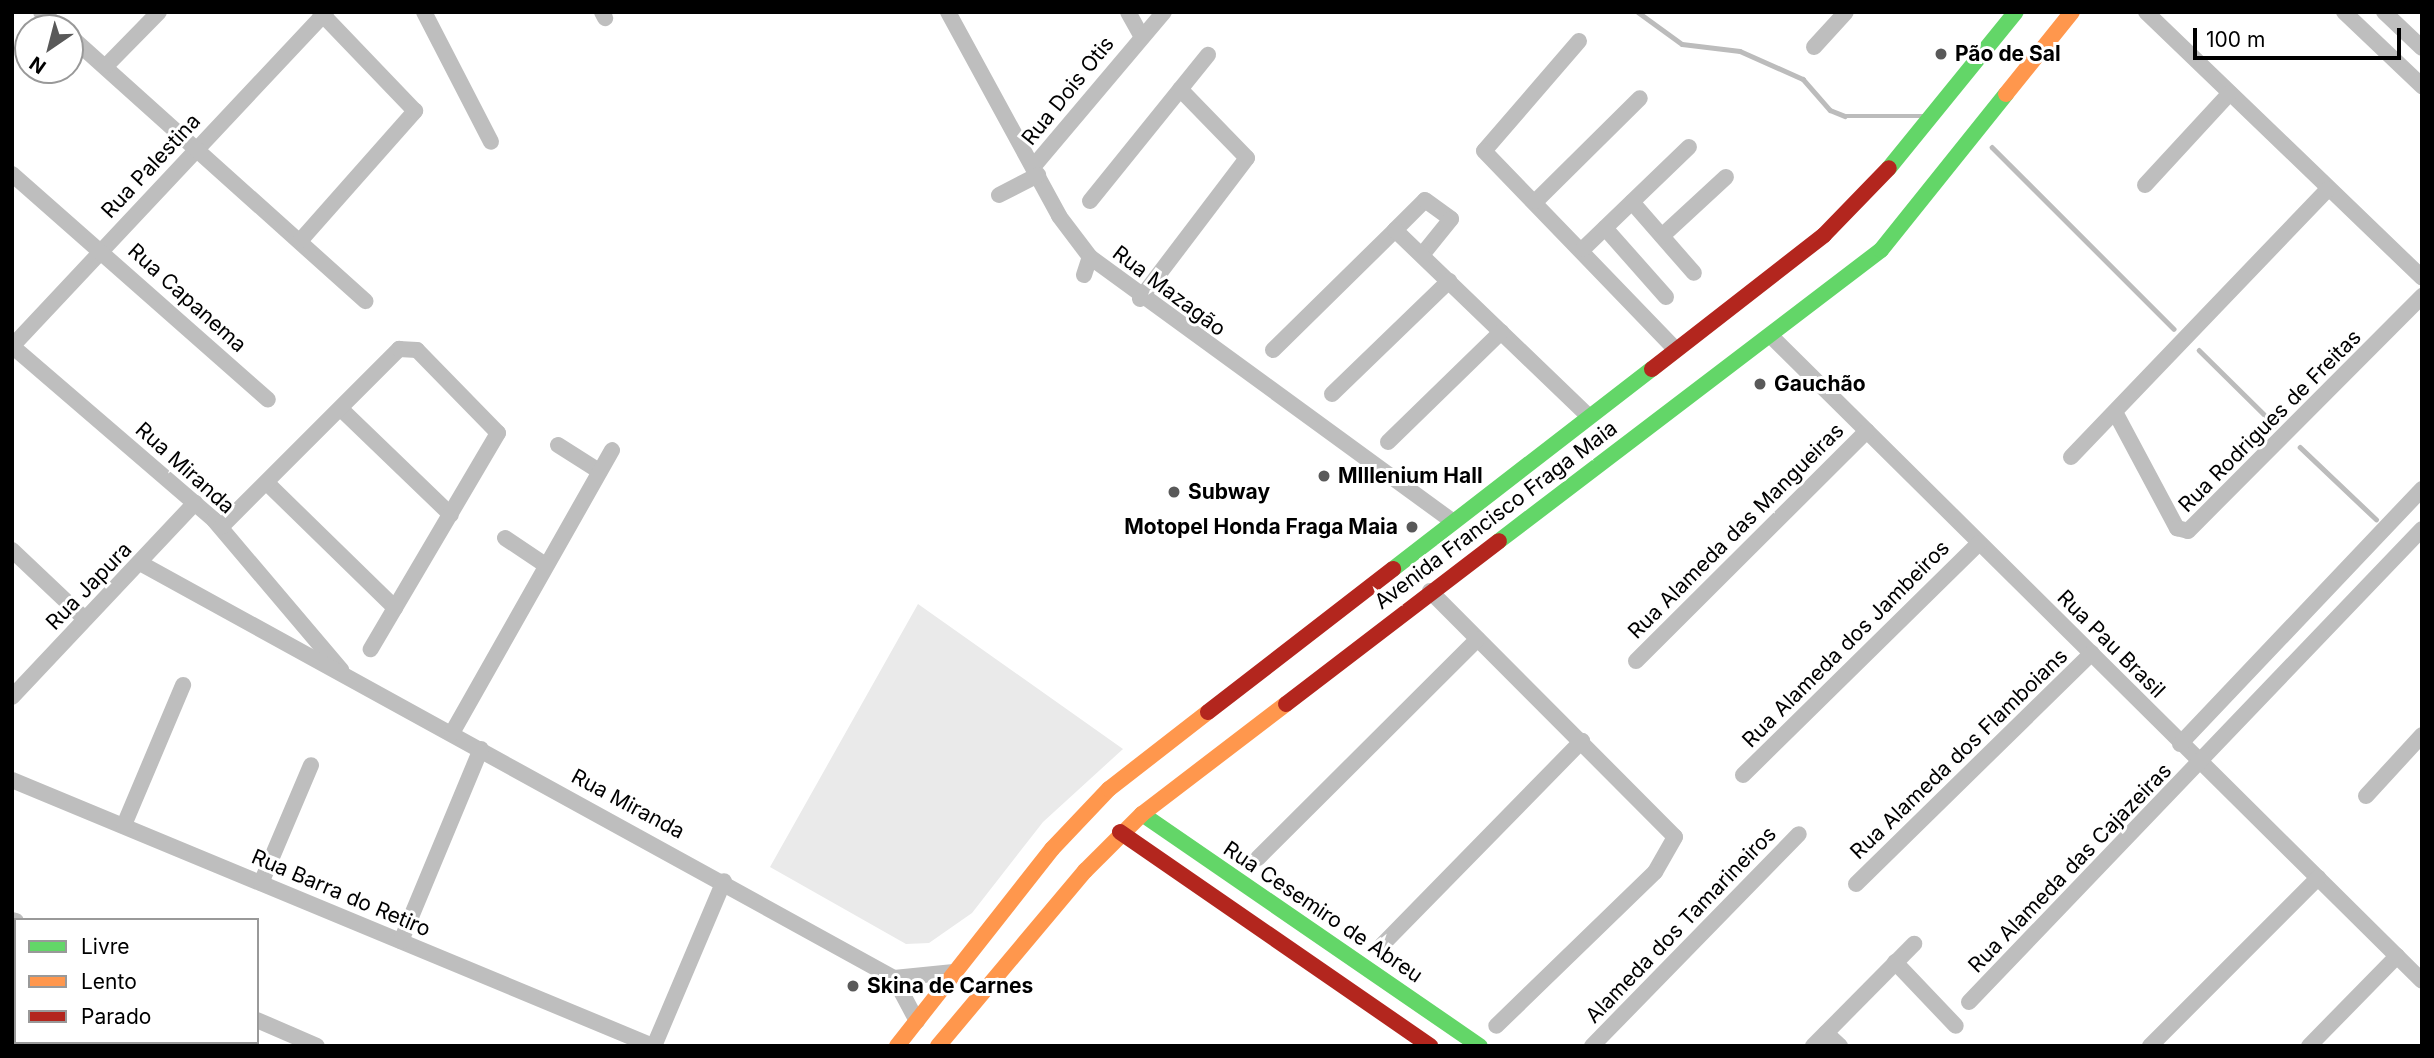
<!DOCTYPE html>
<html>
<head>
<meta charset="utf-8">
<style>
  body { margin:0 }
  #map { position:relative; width:2434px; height:1058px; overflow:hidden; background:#fff; font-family:Inter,sans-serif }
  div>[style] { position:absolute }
  .green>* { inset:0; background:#eaeaea }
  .stream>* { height:4.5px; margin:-2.25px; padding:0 2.25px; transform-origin:2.25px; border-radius:2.25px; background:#bcbcbc }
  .street>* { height:16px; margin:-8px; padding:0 8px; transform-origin:8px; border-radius:8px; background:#bebebe }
  .fast>* { height:16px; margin:-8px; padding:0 8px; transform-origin:8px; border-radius:8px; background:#63d668 }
  .slow>* { height:16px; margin:-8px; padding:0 8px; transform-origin:8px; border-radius:8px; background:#ff974d }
  .jam>* { height:16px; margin:-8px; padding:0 8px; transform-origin:8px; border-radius:8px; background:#b3261e }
  .dots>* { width:19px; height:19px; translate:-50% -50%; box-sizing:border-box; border:4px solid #fff; border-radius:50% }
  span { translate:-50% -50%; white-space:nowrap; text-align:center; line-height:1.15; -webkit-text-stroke:6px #fff; paint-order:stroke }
  .poi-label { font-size:21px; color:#000; font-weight:700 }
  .left { translate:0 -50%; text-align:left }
  .right { translate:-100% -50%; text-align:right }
  .street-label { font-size:21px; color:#000 }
  .frame { position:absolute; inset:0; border:14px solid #000; pointer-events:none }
  .legend { position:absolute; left:14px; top:918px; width:245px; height:126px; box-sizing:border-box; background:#fff; border:2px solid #999; margin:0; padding:9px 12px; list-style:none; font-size:21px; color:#000 }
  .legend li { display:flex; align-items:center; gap:14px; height:35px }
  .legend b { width:35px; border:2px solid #999 }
  .north { position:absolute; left:14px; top:14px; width:70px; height:70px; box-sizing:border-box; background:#fff; border:2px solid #999; border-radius:50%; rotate:215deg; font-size:19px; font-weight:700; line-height:28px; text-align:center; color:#000 }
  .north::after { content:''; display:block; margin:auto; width:24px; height:32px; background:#595959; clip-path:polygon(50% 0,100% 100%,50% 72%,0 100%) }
  .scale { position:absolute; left:2193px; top:28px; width:208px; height:32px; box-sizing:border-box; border:4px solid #000; border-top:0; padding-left:9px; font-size:21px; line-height:24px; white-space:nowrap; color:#000; -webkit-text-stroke:5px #fff; paint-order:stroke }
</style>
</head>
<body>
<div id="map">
  <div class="green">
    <i style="clip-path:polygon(918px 604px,1123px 749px,1043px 822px,972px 913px,929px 943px,906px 944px,770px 867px)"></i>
  </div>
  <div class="stream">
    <i style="left:1638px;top:12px;width:54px;rotate:36deg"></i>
    <i style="left:1682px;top:44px;width:58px;rotate:6.9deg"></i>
    <i style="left:1740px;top:51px;width:69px;rotate:24deg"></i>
    <i style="left:1803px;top:79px;width:41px;rotate:48.9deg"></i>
    <i style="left:1830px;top:110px;width:16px;rotate:22deg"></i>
    <i style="left:1845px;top:116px;width:78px"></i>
    <i style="left:1992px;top:147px;width:257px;rotate:45deg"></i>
    <i style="left:2199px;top:350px;width:107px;rotate:44.6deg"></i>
    <i style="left:2300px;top:447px;width:105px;rotate:43.5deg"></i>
  </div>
  <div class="street">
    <i style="left:41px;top:12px;width:26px;rotate:39deg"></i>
    <i style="left:326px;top:12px;width:458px;rotate:133.2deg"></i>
    <i style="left:12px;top:346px;width:267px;rotate:40.7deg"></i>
    <i style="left:214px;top:520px;width:197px;rotate:49.7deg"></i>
    <i style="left:424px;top:12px;width:146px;rotate:62.7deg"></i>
    <i style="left:602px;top:12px;width:7px;rotate:63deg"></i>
    <i style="left:948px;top:12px;width:232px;rotate:61.4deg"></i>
    <i style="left:1059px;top:216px;width:51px;rotate:52.9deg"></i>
    <i style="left:1090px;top:257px;width:449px;rotate:36.1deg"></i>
    <i style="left:1128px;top:12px;width:26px;rotate:61deg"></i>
    <i style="left:2146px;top:12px;width:383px;rotate:43.9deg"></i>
    <i style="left:2344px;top:12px;width:108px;rotate:43.5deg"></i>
    <i style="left:2384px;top:12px;width:52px;rotate:43.5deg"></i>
    <i style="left:70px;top:36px;width:397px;rotate:41.9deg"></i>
    <i style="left:1579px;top:41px;width:145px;rotate:130.8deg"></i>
    <i style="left:1484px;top:151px;width:275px;rotate:46deg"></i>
    <i style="left:1814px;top:47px;width:47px;rotate:-47.6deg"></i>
    <i style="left:107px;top:65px;width:74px;rotate:-45.5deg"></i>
    <i style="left:1033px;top:167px;width:203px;rotate:-49.8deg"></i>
    <i style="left:12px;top:174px;width:341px;rotate:41.4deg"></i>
    <i style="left:2145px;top:185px;width:125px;rotate:-47.3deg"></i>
    <i style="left:999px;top:195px;width:44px;rotate:-27.1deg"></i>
    <i style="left:1090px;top:201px;width:188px;rotate:-51.1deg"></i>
    <i style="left:1536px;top:201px;width:146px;rotate:-44.7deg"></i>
    <i style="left:1632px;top:202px;width:94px;rotate:48.9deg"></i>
    <i style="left:1605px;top:228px;width:92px;rotate:48.5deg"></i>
    <i style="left:1395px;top:230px;width:42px;rotate:-45deg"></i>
    <i style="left:1425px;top:200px;width:32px;rotate:36deg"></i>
    <i style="left:1451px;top:219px;width:46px;rotate:128.9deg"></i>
    <i style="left:1662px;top:236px;width:87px;rotate:-42.7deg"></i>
    <i style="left:300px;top:241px;width:174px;rotate:-48.5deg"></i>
    <i style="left:415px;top:111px;width:137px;rotate:-133.8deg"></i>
    <i style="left:1583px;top:249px;width:147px;rotate:-43.9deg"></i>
    <i style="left:1084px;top:275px;width:19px;rotate:-72deg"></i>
    <i style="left:1140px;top:299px;width:177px;rotate:-52.8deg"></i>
    <i style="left:1247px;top:158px;width:96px;rotate:-134.2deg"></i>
    <i style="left:1771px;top:336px;width:916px;rotate:44.73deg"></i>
    <i style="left:1273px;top:350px;width:171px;rotate:-44.5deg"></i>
    <i style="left:1395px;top:230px;width:268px;rotate:43.9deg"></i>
    <i style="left:1332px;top:394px;width:163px;rotate:-44deg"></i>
    <i style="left:342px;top:410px;width:151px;rotate:43.9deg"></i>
    <i style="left:2115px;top:412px;width:132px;rotate:61.9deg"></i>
    <i style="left:2177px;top:528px;width:11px;rotate:15deg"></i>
    <i style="left:2188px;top:531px;width:332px;rotate:-45.1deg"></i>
    <i style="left:1388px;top:442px;width:158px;rotate:-44.2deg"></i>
    <i style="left:558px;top:445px;width:49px;rotate:32.4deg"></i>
    <i style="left:2071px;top:457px;width:371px;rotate:-46.2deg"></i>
    <i style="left:267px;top:483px;width:179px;rotate:44.3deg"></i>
    <i style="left:221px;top:527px;width:252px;rotate:-45deg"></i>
    <i style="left:399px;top:349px;width:18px;rotate:3deg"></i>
    <i style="left:417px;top:350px;width:116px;rotate:45.7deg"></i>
    <i style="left:498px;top:433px;width:251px;rotate:120.5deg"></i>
    <i style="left:505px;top:538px;width:47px;rotate:33.7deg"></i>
    <i style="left:12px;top:550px;width:100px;rotate:43.4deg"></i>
    <i style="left:140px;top:563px;width:861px;rotate:28.83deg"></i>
    <i style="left:894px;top:978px;width:49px;rotate:61.9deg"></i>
    <i style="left:1430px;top:591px;width:347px;rotate:45.1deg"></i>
    <i style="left:1675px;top:837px;width:40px;rotate:119.7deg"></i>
    <i style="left:1655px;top:872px;width:221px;rotate:135.9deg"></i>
    <i style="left:1636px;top:661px;width:326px;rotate:-44.9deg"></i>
    <i style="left:12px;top:697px;width:267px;rotate:-46.7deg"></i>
    <i style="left:452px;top:733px;width:325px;rotate:-60.5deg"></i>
    <i style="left:2180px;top:744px;width:352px;rotate:-46.5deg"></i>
    <i style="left:1743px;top:775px;width:331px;rotate:-44.5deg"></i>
    <i style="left:12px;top:780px;width:694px;rotate:22.54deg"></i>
    <i style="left:2366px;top:796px;width:83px;rotate:-47.4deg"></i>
    <i style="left:124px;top:825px;width:152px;rotate:-67.1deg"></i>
    <i style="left:1258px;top:858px;width:310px;rotate:-44.9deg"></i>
    <i style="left:261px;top:883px;width:128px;rotate:-67deg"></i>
    <i style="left:1856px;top:884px;width:330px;rotate:-44.4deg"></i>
    <i style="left:12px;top:920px;width:4px;rotate:14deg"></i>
    <i style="left:401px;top:941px;width:208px;rotate:-67.4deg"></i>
    <i style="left:1382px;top:945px;width:286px;rotate:-45.6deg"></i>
    <i style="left:1895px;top:962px;width:88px;rotate:46.4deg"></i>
    <i style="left:894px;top:978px;width:60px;rotate:-5.7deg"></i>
    <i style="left:1969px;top:1002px;width:655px;rotate:-46.24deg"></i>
    <i style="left:257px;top:1020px;width:65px;rotate:23.4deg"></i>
    <i style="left:1826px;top:1033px;width:19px;rotate:43deg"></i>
    <i style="left:220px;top:1046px;width:4px;rotate:-76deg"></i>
    <i style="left:654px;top:1046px;width:179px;rotate:-67deg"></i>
    <i style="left:1592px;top:1046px;width:296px;rotate:-45.7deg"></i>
    <i style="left:1813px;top:1046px;width:144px;rotate:-45.3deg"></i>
    <i style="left:2150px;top:1046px;width:238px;rotate:-45deg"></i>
    <i style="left:2309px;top:1046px;width:126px;rotate:-45.6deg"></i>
  </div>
  <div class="fast">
    <i style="left:1889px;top:168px;width:201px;rotate:-50.9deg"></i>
    <i style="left:1499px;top:541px;width:480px;rotate:-37.3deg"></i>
    <i style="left:1881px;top:250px;width:200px;rotate:-51.3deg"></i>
    <i style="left:1393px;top:569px;width:327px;rotate:-37.7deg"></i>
    <i style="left:1142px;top:814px;width:410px;rotate:34.5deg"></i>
  </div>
  <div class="slow">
    <i style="left:2006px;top:94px;width:105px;rotate:-51.2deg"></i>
    <i style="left:897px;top:1046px;width:251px;rotate:-51.8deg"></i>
    <i style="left:1052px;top:849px;width:83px;rotate:-46.5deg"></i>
    <i style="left:1109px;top:789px;width:125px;rotate:-37.9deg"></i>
    <i style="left:938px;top:1046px;width:229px;rotate:-50deg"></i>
    <i style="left:1085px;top:871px;width:81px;rotate:-45deg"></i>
    <i style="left:1142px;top:814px;width:181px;rotate:-37.4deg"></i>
  </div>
  <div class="jam">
    <i style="left:1652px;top:369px;width:218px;rotate:-37.9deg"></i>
    <i style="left:1824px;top:235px;width:93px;rotate:-45.9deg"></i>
    <i style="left:1286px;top:704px;width:268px;rotate:-37.4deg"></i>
    <i style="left:1208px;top:712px;width:234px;rotate:-37.7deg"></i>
    <i style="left:1120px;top:832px;width:377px;rotate:34.6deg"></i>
  </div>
  <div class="dots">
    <i style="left:1941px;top:54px;background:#595959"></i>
    <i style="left:1760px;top:384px;background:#595959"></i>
    <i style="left:1324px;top:476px;background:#595959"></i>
    <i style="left:1174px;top:492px;background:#595959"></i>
    <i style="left:1412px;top:527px;background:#595959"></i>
    <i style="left:853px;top:986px;background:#595959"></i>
  </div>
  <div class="poi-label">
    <span class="left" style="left:1955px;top:54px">Pão de Sal</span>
    <span class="left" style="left:1774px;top:384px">Gauchão</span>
    <span class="left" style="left:1338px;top:476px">MIllenium Hall</span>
    <span class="left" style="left:1188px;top:492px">Subway</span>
    <span class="right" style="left:1398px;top:527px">Motopel Honda Fraga Maia</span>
    <span class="left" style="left:867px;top:986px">Skina de Carnes</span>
  </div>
  <div class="street-label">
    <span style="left:1068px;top:91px;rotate:-51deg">Rua Dois Otis</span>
    <span style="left:151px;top:166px;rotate:-47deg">Rua Palestina</span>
    <span style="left:1169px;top:291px;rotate:37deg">Rua Mazagão</span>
    <span style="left:187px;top:298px;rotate:42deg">Rua Capanema</span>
    <span style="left:2270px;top:421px;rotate:-45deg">Rua Rodrigues de Freitas</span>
    <span style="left:185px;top:468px;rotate:42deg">Rua Miranda</span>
    <span style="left:1496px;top:515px;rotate:-37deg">Avenida Francisco Fraga Maia</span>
    <span style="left:1736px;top:531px;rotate:-45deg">Rua Alameda das Mangueiras</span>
    <span style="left:89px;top:586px;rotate:-46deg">Rua Japura</span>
    <span style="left:1846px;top:644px;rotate:-45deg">Rua Alameda dos Jambeiros</span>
    <span style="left:2111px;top:644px;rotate:45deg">Rua Pau Brasil</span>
    <span style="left:1959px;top:754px;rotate:-44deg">Rua Alameda dos Flamboians</span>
    <span style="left:628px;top:804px;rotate:28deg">Rua Miranda</span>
    <span style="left:2070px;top:868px;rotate:-46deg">Rua Alameda das Cajazeiras</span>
    <span style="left:341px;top:893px;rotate:23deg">Rua Barra do Retiro</span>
    <span style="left:1323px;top:912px;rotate:34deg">Rua Cesemiro de Abreu</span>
    <span style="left:1681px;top:925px;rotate:-46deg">Alameda dos Tamarineiros</span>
  </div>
  <div class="frame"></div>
  <ul class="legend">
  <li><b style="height:9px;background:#63d668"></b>Livre</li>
  <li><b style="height:9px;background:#ff974d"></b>Lento</li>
  <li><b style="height:9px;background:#b3261e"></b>Parado</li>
  </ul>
  <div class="north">N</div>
  <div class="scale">100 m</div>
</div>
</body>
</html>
